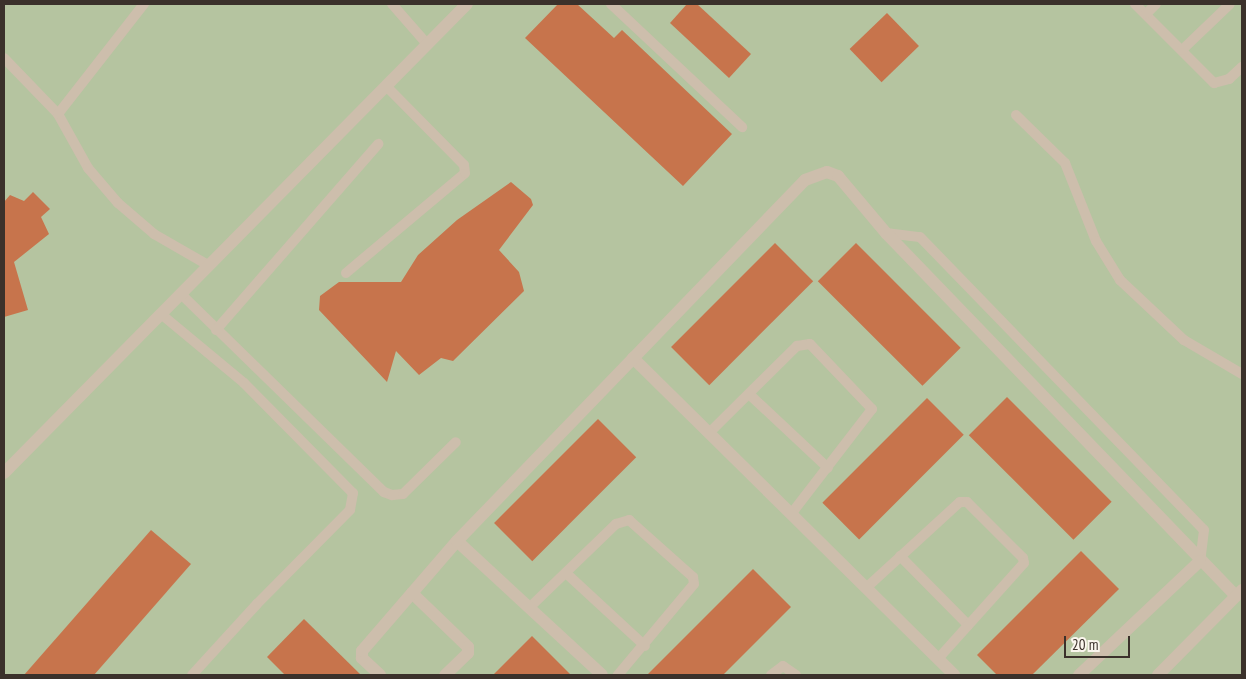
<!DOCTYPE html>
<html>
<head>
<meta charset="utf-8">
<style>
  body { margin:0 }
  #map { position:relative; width:1246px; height:679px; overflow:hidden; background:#f4ede1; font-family:"PT Sans Narrow",sans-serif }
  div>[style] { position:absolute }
  .green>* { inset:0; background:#b5c4a0; transform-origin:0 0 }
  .building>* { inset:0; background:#c7744c; transform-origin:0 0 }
  .service>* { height:10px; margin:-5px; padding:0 5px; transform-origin:5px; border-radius:5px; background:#cdbeac }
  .minor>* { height:12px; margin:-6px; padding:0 6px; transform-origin:6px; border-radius:6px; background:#cdbeac }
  span { translate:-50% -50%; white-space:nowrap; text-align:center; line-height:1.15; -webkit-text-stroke:4px #fbf6ee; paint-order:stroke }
  .frame { position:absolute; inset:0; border:5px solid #3b312b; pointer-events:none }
  .scale { position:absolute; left:1064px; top:636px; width:66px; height:22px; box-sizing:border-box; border:2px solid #3b312b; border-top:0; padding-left:6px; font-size:15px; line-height:18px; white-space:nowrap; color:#3b312b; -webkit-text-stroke:4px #fbf6ee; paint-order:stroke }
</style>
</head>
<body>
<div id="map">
  <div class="green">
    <i style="left:4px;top:4px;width:1238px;height:671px"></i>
  </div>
  <div class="building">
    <i style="clip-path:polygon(558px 4px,577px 4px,614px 38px,622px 30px,732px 134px,683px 186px,525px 38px)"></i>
    <i style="clip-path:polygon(687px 4px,697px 4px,751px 54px,729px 78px,670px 23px)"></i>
    <i style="left:887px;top:13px;width:46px;height:52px;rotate:46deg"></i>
    <i style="clip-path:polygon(511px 182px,531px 199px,533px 205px,499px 250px,519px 272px,524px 291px,453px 361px,441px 358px,419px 375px,396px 351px,387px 382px,319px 310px,320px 296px,339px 282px,401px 282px,418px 255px,457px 220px)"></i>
    <i style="clip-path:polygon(33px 192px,50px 209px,41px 217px,49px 234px,14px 262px,28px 310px,4px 317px,4px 202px,10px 195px,24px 201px)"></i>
    <i style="left:775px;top:243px;width:54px;height:147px;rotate:45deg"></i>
    <i style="left:856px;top:243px;width:148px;height:54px;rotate:45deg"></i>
    <i style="left:1007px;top:397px;width:148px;height:54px;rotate:45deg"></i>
    <i style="left:927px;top:398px;width:52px;height:148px;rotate:45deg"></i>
    <i style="left:598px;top:419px;width:54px;height:147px;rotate:45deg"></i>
    <i style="clip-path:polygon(151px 530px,191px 564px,94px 675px,24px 675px)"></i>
    <i style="clip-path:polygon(1081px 551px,1119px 589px,1032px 675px,997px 675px,977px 655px)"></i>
    <i style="clip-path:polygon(753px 569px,791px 607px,723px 675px,647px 675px)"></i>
    <i style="clip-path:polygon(304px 619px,361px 675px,285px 675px,267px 657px)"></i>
    <i style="clip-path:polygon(532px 636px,571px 675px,493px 675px)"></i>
  </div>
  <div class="service">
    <i style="left:392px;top:4px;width:53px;rotate:48.8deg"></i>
    <i style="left:611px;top:4px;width:180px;rotate:43.2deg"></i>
    <i style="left:1135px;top:4px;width:112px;rotate:45deg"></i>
    <i style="left:1214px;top:83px;width:16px;rotate:-15deg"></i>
    <i style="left:1229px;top:79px;width:18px;rotate:-43deg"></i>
    <i style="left:1146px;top:14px;width:14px;rotate:-45deg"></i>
    <i style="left:1182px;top:50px;width:66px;rotate:-43.8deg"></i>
    <i style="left:4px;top:58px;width:78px;rotate:46deg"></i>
    <i style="left:58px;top:114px;width:62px;rotate:60.9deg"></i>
    <i style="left:88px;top:168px;width:46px;rotate:49.4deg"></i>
    <i style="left:118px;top:203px;width:48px;rotate:40.7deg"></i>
    <i style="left:154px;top:234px;width:62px;rotate:29.9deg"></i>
    <i style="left:58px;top:114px;width:140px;rotate:-52deg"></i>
    <i style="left:1016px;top:115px;width:69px;rotate:44.4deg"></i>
    <i style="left:1065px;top:163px;width:84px;rotate:68.3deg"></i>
    <i style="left:1096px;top:241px;width:46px;rotate:58.4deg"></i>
    <i style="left:1120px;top:280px;width:88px;rotate:43.2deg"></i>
    <i style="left:1184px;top:340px;width:67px;rotate:30.4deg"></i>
    <i style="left:886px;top:233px;width:34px;rotate:7deg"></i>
    <i style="left:920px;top:237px;width:408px;rotate:45.9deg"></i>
    <i style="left:1204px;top:530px;width:31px;rotate:97deg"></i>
    <i style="left:346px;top:273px;width:155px;rotate:-40deg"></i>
    <i style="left:465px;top:173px;width:8px;rotate:-97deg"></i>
    <i style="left:464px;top:165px;width:111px;rotate:-134.6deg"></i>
    <i style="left:181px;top:294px;width:284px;rotate:44.3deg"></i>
    <i style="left:384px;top:492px;width:9px;rotate:21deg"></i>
    <i style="left:392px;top:495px;width:11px;rotate:-5deg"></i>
    <i style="left:403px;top:494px;width:74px;rotate:-44.5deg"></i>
    <i style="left:161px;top:314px;width:108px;rotate:39.7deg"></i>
    <i style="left:244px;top:383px;width:155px;rotate:45.3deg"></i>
    <i style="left:353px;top:493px;width:17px;rotate:100deg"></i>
    <i style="left:350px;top:510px;width:132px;rotate:134.7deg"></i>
    <i style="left:257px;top:604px;width:96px;rotate:132.5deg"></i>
    <i style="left:216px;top:330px;width:247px;rotate:-48.9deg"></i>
    <i style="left:749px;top:394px;width:108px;rotate:43.1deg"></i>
    <i style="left:709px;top:433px;width:124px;rotate:-44.7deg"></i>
    <i style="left:797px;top:346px;width:13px;rotate:-9deg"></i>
    <i style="left:810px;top:344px;width:90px;rotate:46.4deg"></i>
    <i style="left:872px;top:409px;width:133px;rotate:127.6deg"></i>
    <i style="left:900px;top:556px;width:97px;rotate:45.4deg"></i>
    <i style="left:567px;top:574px;width:106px;rotate:42.7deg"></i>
    <i style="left:866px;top:588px;width:127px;rotate:-42.5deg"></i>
    <i style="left:960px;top:502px;width:7px"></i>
    <i style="left:967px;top:502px;width:79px;rotate:45deg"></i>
    <i style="left:1023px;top:558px;width:5px;rotate:79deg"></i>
    <i style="left:1024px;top:563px;width:129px;rotate:131.9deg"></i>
    <i style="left:530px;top:607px;width:120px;rotate:-44deg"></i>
    <i style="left:616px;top:524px;width:14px;rotate:-17deg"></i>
    <i style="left:629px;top:520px;width:86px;rotate:41.7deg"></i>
    <i style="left:693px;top:577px;width:7px;rotate:82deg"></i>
    <i style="left:694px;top:584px;width:119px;rotate:129.9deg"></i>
    <i style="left:771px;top:675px;width:15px;rotate:-37deg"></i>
    <i style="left:783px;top:666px;width:16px;rotate:35deg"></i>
  </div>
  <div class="minor">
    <i style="left:633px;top:358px;width:451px;rotate:44.6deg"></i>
    <i style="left:4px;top:473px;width:659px;rotate:-45.37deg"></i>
    <i style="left:457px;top:541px;width:197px;rotate:42.7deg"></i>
    <i style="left:412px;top:593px;width:78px;rotate:44deg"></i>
    <i style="left:468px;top:647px;width:6px;rotate:90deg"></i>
    <i style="left:468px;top:653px;width:32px;rotate:136deg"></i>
    <i style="left:380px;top:675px;width:25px;rotate:-137deg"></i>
    <i style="left:362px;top:658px;width:7px;rotate:-90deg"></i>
    <i style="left:362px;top:651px;width:145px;rotate:-49.2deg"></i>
    <i style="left:457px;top:541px;width:501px;rotate:-46.05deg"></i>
    <i style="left:805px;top:180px;width:23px;rotate:-20deg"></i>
    <i style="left:827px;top:172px;width:12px;rotate:20deg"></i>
    <i style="left:838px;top:176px;width:75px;rotate:49.9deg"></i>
    <i style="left:886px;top:233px;width:504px;rotate:46.04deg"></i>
    <i style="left:1079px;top:675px;width:166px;rotate:-43.3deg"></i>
    <i style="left:1158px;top:675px;width:120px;rotate:-45.3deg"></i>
  </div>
  <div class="frame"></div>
  <div class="scale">20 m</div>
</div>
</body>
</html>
